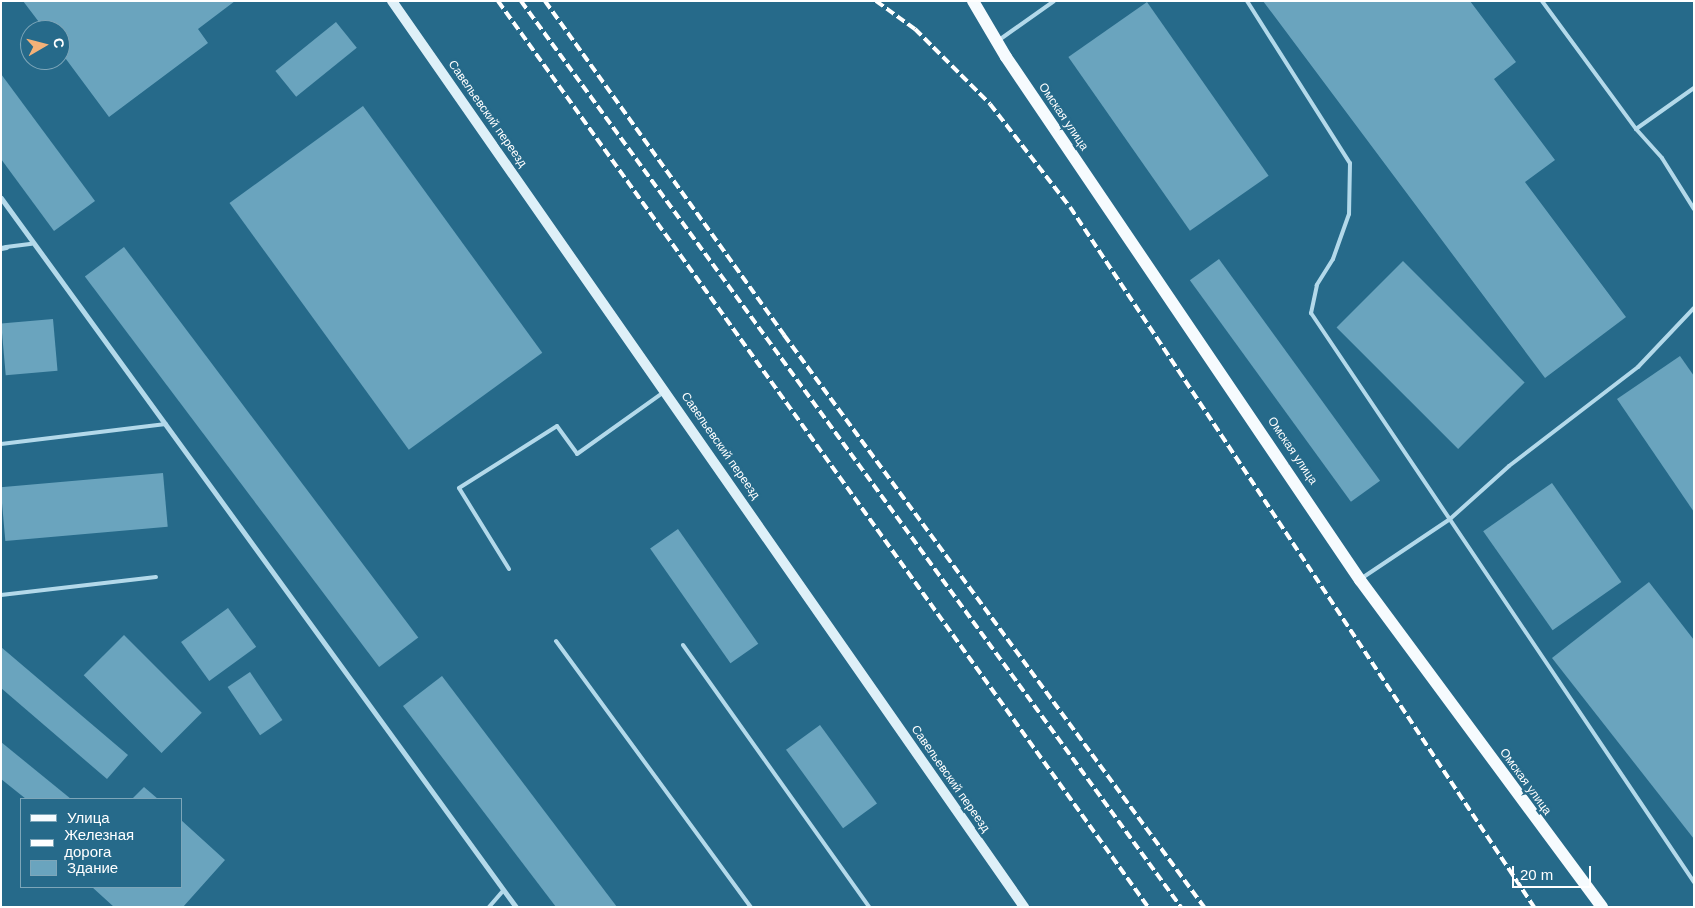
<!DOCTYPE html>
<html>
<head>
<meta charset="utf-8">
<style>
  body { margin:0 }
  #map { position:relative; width:1695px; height:908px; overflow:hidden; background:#266a8a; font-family:Helvetica,sans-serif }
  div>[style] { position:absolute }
  .building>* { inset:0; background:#6aa4be; transform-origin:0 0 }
  .service>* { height:4px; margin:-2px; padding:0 2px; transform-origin:2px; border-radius:2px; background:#b3d9ea }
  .pedestrian>* { height:4.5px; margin:-2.25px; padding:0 2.25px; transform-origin:2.25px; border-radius:2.25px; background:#b3d9ea }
  .minor>* { height:5px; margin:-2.5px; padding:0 2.5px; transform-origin:2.5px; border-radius:2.5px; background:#b3d9ea }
  .secondary>* { height:10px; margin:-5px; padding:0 5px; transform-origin:5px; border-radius:5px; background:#def0f8 }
  .primary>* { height:12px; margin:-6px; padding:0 6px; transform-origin:6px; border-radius:6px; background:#f6fbfe }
  .rail>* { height:4px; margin-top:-2px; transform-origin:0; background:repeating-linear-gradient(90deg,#fff 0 9px,transparent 0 13px) }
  span { translate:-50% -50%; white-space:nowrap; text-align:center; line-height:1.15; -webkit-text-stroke:5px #266a8a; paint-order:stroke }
  .street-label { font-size:12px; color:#fff }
  .frame { position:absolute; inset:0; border:2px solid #fff; pointer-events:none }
  .legend { position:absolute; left:20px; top:798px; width:162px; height:90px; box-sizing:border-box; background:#266a8a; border:1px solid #7da6b9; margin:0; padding:6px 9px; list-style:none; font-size:15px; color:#fff }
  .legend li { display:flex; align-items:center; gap:10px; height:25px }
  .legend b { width:25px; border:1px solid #7da6b9 }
  .north { position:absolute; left:20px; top:20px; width:50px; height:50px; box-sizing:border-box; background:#266a8a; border:1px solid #7da6b9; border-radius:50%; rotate:82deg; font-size:14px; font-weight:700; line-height:20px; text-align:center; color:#fff }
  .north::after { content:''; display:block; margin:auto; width:18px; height:22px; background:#f3b178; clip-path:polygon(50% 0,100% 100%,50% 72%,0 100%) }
  .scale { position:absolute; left:1512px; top:866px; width:79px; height:22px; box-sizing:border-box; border:2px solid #fff; border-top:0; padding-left:6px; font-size:15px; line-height:18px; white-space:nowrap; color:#fff; -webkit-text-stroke:4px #266a8a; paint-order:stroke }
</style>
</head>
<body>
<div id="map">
  <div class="building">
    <i style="clip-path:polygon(23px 1px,235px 1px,198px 29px,208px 43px,109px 117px,60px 51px,60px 30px,45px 30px)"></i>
    <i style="clip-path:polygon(1263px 1px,1470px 1px,1516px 62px,1494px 79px,1555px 160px,1525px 182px,1626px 317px,1545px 378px)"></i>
    <i style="left:1147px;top:2px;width:212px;height:96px;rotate:55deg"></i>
    <i style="left:336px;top:22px;width:33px;height:78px;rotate:51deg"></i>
    <i style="clip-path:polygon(1px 74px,95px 201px,54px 231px,1px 159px)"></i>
    <i style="left:363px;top:106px;width:305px;height:165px;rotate:54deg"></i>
    <i style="left:124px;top:247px;width:489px;height:49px;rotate:53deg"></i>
    <i style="left:1219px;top:259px;width:274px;height:36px;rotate:54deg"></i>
    <i style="left:1403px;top:261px;width:172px;height:94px;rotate:45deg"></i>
    <i style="left:53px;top:319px;width:52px;height:52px;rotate:85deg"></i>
    <i style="clip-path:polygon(1680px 356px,1694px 376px,1694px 512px,1617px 399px)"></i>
    <i style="left:163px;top:473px;width:54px;height:163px;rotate:85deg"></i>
    <i style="left:1552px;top:483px;width:121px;height:84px;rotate:55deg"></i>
    <i style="left:678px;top:529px;width:140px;height:34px;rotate:55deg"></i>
    <i style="clip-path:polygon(1649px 582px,1694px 640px,1694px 839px,1552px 658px)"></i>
    <i style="left:228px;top:608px;width:48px;height:58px;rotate:54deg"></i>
    <i style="left:124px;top:635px;width:110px;height:57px;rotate:45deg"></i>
    <i style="clip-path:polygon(1px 647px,128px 755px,107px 779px,1px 688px)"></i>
    <i style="left:250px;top:672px;width:58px;height:27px;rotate:56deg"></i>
    <i style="clip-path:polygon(442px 676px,617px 907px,556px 907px,403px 706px)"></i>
    <i style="left:820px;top:725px;width:97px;height:42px;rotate:54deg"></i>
    <i style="clip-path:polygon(1px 742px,71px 799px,26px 799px,1px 779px)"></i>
    <i style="clip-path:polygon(144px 787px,158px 799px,132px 799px)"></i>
    <i style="clip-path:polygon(181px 820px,225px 860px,183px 907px,114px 907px,92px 887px,181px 887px)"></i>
  </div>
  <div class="service">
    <i style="left:1247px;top:1px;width:192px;rotate:57.6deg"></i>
    <i style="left:1350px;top:163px;width:51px;rotate:91.1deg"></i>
    <i style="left:1349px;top:214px;width:48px;rotate:109.6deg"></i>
    <i style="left:1333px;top:259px;width:31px;rotate:122deg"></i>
    <i style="left:1317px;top:285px;width:29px;rotate:102deg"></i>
    <i style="left:1311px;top:313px;width:686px;rotate:56.06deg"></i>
    <i style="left:1542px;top:1px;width:159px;rotate:53.7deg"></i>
    <i style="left:1636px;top:129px;width:39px;rotate:48deg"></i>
    <i style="left:1662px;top:158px;width:60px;rotate:57.9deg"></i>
    <i style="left:999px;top:40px;width:67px;rotate:-35.3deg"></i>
    <i style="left:1636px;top:129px;width:71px;rotate:-35.3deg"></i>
    <i style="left:6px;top:247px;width:26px;rotate:-7deg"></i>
    <i style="left:1px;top:444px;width:166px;rotate:-6.9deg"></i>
    <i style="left:509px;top:569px;width:95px;rotate:-121.7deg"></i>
    <i style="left:459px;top:488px;width:116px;rotate:-32.3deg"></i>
    <i style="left:557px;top:426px;width:34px;rotate:54deg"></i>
    <i style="left:577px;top:454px;width:107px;rotate:-35.5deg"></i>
    <i style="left:1362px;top:578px;width:106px;rotate:-33.8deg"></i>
    <i style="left:1450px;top:519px;width:79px;rotate:-41.9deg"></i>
    <i style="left:1509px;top:466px;width:163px;rotate:-37.5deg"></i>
    <i style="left:1638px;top:367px;width:81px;rotate:-46.5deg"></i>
    <i style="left:1px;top:595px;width:156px;rotate:-6.6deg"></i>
    <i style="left:556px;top:641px;width:330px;rotate:53.8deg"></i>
    <i style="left:683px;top:645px;width:321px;rotate:54.6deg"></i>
    <i style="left:489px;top:907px;width:21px;rotate:-49deg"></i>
  </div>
  <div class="pedestrian">
    <i style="left:1px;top:248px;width:5px;rotate:-11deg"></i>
  </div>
  <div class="minor">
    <i style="left:1px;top:198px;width:876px;rotate:54.01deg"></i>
  </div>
  <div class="secondary">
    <i style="left:392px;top:1px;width:1105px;rotate:55.1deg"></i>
  </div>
  <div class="primary">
    <i style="left:973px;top:1px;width:65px;rotate:59.5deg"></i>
    <i style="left:1006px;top:57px;width:632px;rotate:55.91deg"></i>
    <i style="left:1360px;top:580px;width:407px;rotate:53.5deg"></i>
  </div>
  <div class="rail">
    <i style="left:498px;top:1px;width:1115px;rotate:54.34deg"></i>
    <i style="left:521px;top:1px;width:1121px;rotate:53.93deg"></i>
    <i style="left:545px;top:1px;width:411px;rotate:54.4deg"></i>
    <i style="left:784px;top:335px;width:710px;rotate:53.71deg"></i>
    <i style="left:876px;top:1px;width:48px;rotate:35.7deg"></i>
    <i style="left:915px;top:29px;width:106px;rotate:45deg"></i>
    <i style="left:990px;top:104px;width:130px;rotate:52.2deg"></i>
    <i style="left:1070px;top:207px;width:840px;rotate:56.46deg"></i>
  </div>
  <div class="street-label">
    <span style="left:487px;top:114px;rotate:55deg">Савельевский переезд</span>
    <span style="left:1063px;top:117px;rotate:56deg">Омская улица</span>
    <span style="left:720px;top:446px;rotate:55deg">Савельевский переезд</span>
    <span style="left:1292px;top:451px;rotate:56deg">Омская улица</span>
    <span style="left:950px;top:779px;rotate:55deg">Савельевский переезд</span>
    <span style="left:1525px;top:782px;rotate:54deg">Омская улица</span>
  </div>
  <div class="frame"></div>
  <ul class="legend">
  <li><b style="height:6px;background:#f6fbfe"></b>Улица</li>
  <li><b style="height:6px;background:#fff"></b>Железная дорога</li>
  <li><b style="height:14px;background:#6aa4be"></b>Здание</li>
  </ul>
  <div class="north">С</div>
  <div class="scale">20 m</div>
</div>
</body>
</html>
